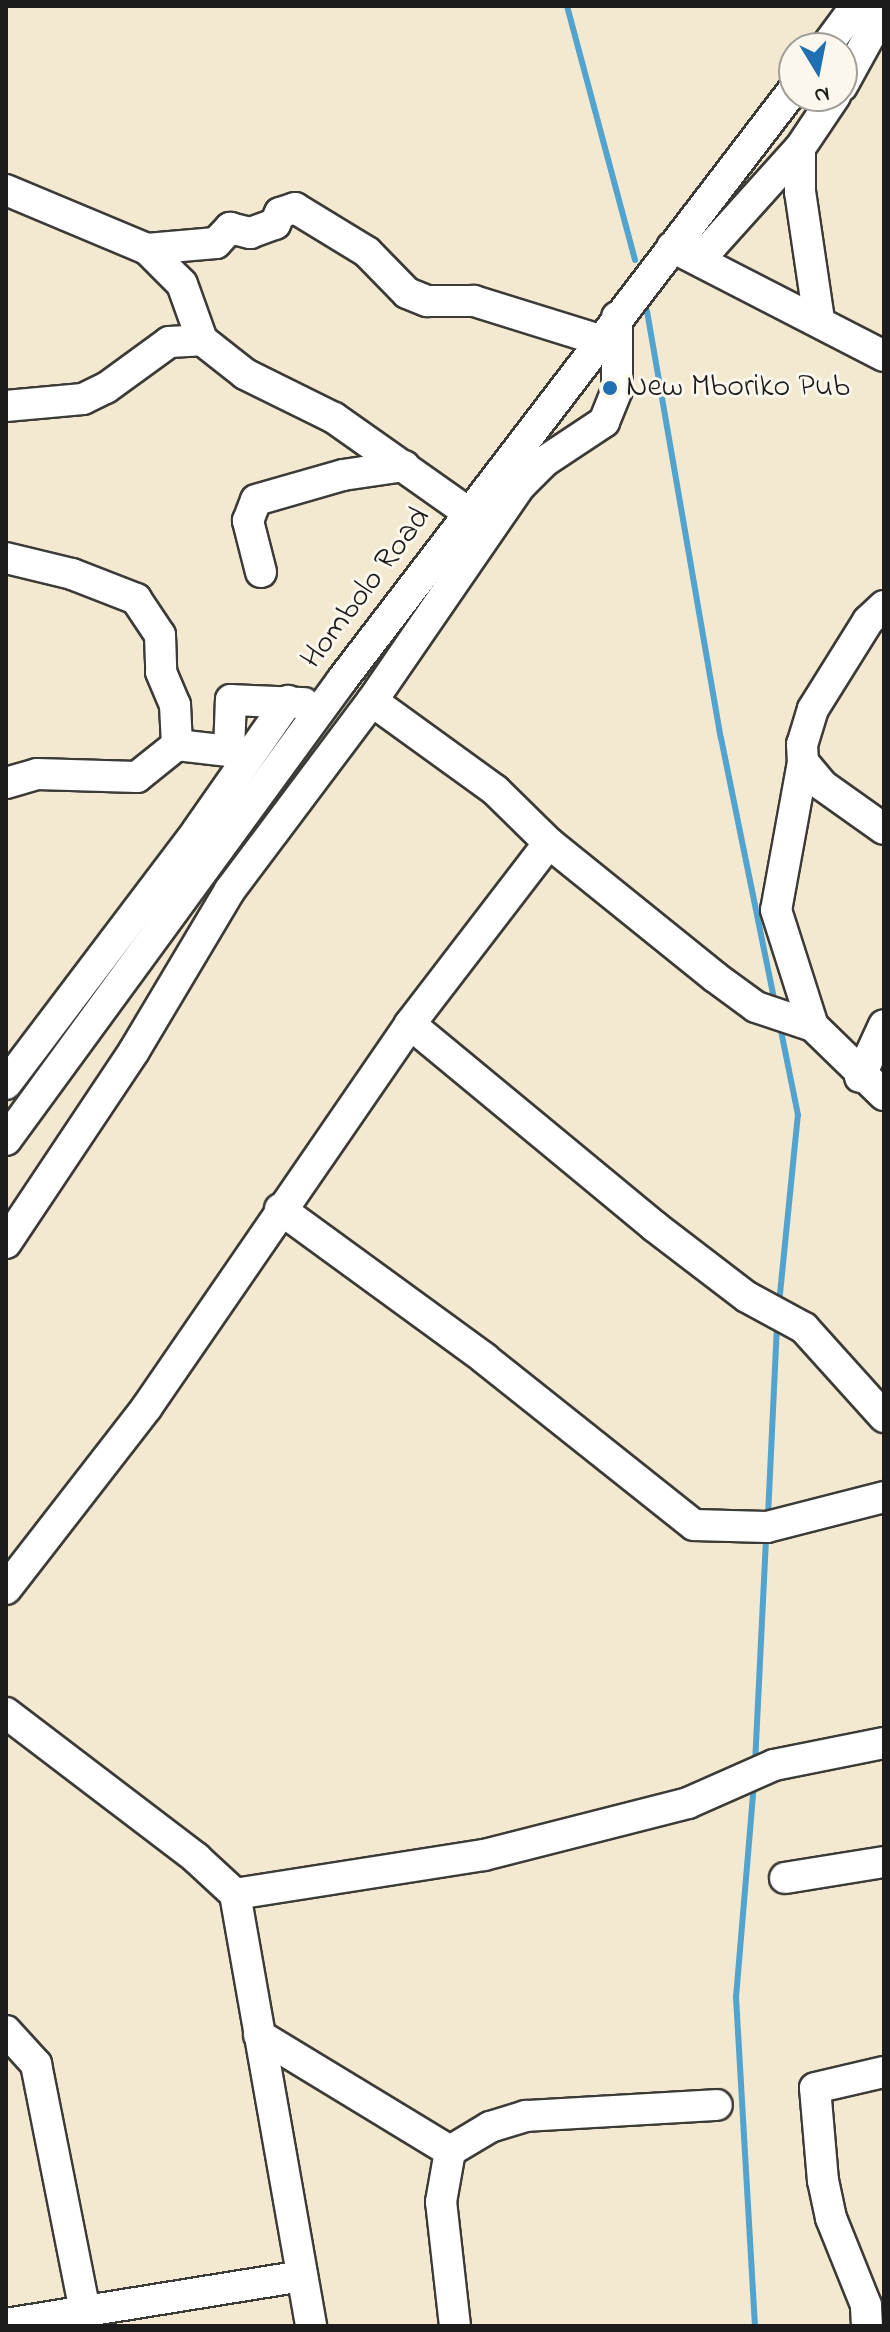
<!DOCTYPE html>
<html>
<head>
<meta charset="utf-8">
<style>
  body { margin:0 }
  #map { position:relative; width:890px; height:2332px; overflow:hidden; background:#f3e9d1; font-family:"Indie Flower",sans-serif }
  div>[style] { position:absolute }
  .stream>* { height:6px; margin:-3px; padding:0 3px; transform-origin:3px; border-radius:3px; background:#52a3cd }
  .roads { filter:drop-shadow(2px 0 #3c3b37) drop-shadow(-2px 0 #3c3b37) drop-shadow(0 2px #3c3b37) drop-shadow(0 -2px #3c3b37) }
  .minor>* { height:30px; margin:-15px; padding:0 15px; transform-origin:15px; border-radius:15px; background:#fff }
  .dots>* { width:22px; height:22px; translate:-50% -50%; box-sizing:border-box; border:4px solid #fbf7ec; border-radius:50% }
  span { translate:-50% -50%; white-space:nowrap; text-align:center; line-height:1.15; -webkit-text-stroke:6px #fbf7ec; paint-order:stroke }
  .poi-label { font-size:32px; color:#1c1c1c }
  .left { translate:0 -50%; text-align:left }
  .street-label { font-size:32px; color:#1c1c1c }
  .frame { position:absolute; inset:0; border:8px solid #1c1c1c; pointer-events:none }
  .north { position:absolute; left:778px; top:32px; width:80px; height:80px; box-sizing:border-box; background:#fbf7ec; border:2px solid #a29f99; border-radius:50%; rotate:170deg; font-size:22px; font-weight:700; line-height:32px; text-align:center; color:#1c1c1c }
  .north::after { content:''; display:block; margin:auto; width:28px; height:36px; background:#1f6fb2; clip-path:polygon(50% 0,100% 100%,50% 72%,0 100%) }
</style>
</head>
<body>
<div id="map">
  <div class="stream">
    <i style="left:567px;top:6px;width:263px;rotate:75deg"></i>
    <i style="left:647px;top:311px;width:433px;rotate:80.2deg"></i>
    <i style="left:721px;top:738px;width:271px;rotate:78.5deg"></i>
    <i style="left:779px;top:1304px;width:190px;rotate:-84.3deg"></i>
    <i style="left:798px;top:1115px;width:91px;rotate:-101.4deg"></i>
    <i style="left:768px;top:1516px;width:192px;rotate:-87.3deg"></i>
    <i style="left:755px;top:1764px;width:229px;rotate:-87.2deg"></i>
    <i style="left:754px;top:1783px;width:215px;rotate:94.8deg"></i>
    <i style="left:736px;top:1997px;width:330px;rotate:86.7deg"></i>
  </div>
  <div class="roads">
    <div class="minor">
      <i style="left:825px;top:48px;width:52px;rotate:-53.6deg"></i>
      <i style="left:842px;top:86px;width:87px;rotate:-61.1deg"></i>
      <i style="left:6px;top:190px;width:153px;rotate:22.7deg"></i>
      <i style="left:147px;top:249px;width:49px;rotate:45deg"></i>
      <i style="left:182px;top:284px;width:59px;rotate:70.3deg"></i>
      <i style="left:672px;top:247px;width:238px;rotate:27.2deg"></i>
      <i style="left:147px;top:249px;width:69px;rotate:-5deg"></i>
      <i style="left:216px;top:243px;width:21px;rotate:-47deg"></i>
      <i style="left:230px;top:228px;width:21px;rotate:14deg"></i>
      <i style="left:250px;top:233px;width:27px;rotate:-20deg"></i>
      <i style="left:275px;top:224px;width:12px;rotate:-66deg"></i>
      <i style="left:280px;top:213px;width:16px;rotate:-18deg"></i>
      <i style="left:295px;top:208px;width:84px;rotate:31.4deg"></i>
      <i style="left:367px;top:252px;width:57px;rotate:45.7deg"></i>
      <i style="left:407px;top:293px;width:22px;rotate:22deg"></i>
      <i style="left:427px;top:301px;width:47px"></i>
      <i style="left:474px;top:301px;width:131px;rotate:17.3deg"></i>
      <i style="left:699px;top:260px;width:151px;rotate:-48deg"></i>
      <i style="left:819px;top:320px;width:129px;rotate:-98.4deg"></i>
      <i style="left:800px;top:192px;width:44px;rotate:-90deg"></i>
      <i style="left:800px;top:148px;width:63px;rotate:-56.1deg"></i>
      <i style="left:6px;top:406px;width:77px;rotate:-5.2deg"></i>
      <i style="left:83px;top:399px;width:25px;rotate:-26deg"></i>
      <i style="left:106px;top:388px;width:78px;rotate:-36.1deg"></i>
      <i style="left:169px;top:342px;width:33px;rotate:-3deg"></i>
      <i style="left:202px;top:340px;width:55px;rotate:38.3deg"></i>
      <i style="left:245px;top:374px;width:99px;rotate:26.3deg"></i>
      <i style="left:334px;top:418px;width:166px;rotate:35.2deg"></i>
      <i style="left:6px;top:558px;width:68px;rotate:13.6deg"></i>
      <i style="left:72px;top:574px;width:69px;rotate:21.3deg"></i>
      <i style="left:136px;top:599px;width:43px;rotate:56.3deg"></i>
      <i style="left:160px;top:635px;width:37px;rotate:88deg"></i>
      <i style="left:161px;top:672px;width:36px;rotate:67deg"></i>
      <i style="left:175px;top:705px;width:40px;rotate:87.1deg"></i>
      <i style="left:261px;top:572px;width:53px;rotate:-104.3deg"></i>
      <i style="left:248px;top:521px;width:22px;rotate:-69deg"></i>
      <i style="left:256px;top:500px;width:91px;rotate:-16deg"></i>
      <i style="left:343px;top:475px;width:62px;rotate:-8.4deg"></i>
      <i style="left:884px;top:606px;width:22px;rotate:137deg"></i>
      <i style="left:868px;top:621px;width:104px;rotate:122deg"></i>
      <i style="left:813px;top:709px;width:37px;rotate:107deg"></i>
      <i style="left:802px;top:744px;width:18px;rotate:87deg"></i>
      <i style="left:803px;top:762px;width:30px;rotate:50deg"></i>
      <i style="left:822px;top:785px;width:76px;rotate:35.4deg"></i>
      <i style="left:372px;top:701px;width:152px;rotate:35.9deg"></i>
      <i style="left:495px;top:790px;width:76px;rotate:44.5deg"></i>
      <i style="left:549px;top:843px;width:213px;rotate:38.9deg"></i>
      <i style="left:715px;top:977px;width:51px;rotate:36.2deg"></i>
      <i style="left:756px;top:1007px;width:60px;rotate:18.4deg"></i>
      <i style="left:803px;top:762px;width:150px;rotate:100.3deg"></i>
      <i style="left:776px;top:910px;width:122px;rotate:72.3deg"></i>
      <i style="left:813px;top:1026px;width:99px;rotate:44.2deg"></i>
      <i style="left:6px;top:783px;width:32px;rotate:-16deg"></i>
      <i style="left:37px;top:774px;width:100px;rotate:1.7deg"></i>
      <i style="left:137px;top:777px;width:51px;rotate:-38.7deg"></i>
      <i style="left:177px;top:745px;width:52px;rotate:6.6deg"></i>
      <i style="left:229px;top:751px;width:51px;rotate:-87.8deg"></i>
      <i style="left:231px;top:700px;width:73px;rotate:2.4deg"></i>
      <i style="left:410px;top:1024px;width:317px;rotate:39.6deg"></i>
      <i style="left:654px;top:1226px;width:117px;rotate:37.4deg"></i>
      <i style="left:747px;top:1297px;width:65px;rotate:28.5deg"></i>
      <i style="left:804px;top:1328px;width:120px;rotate:48deg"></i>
      <i style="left:860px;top:1077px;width:57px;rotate:-65.2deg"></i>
      <i style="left:6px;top:1084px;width:317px;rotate:-52.9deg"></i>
      <i style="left:197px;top:831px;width:159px;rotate:-55deg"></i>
      <i style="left:6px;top:1140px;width:570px;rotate:-53.85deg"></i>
      <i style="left:342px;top:680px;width:744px;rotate:-52.59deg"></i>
      <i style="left:280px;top:1209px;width:253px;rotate:36.1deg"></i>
      <i style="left:484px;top:1358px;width:268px;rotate:38.5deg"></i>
      <i style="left:694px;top:1525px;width:73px;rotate:1.6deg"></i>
      <i style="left:767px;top:1527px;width:121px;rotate:-14.4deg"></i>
      <i style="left:6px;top:1243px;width:231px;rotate:-56.3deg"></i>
      <i style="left:134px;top:1051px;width:187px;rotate:-59.2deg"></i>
      <i style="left:230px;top:890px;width:236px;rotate:-53.1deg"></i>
      <i style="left:372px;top:701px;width:261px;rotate:-55.5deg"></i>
      <i style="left:520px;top:486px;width:35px;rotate:-45deg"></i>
      <i style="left:545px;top:461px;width:71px;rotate:-33.5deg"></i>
      <i style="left:604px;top:422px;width:35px;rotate:-68deg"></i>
      <i style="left:617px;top:390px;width:73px;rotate:-90deg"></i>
      <i style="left:6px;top:1589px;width:230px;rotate:-52.2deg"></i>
      <i style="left:147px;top:1407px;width:465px;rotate:-55.5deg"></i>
      <i style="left:410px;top:1024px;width:228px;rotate:-52.5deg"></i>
      <i style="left:6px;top:1713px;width:239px;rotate:37.3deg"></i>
      <i style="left:196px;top:1858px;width:53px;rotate:42.7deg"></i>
      <i style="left:235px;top:1894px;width:439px;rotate:80deg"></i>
      <i style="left:785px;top:1878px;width:100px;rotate:-9.2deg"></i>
      <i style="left:235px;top:1894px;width:252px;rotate:-8.9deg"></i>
      <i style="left:484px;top:1855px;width:211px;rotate:-14.3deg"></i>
      <i style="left:688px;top:1803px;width:94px;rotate:-23.8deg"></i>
      <i style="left:774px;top:1765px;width:112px;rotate:-11.3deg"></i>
      <i style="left:6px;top:2031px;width:45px;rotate:47.7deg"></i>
      <i style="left:36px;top:2064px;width:267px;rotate:78.8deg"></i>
      <i style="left:259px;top:2035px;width:223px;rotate:31.3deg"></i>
      <i style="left:6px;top:2324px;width:300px;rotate:-9.2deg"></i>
      <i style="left:455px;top:2326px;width:125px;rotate:-96.4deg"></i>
      <i style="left:441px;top:2202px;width:52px;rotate:-80deg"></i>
      <i style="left:450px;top:2151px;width:47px;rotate:-31deg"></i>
      <i style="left:490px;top:2127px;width:38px;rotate:-17deg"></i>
      <i style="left:526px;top:2116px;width:191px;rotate:-3.3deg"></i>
      <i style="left:867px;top:2326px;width:21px;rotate:-93deg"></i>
      <i style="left:866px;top:2305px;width:94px;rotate:-111.9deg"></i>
      <i style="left:831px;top:2218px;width:38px;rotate:-102deg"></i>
      <i style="left:823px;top:2181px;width:93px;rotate:-94.9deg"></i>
      <i style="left:815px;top:2088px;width:71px;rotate:-13.1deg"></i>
    </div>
  </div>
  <div class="dots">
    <i style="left:610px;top:388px;background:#1f6fb2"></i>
  </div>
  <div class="poi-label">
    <span class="left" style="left:626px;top:388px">New Mboriko Pub</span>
  </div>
  <div class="street-label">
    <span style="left:367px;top:589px;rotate:-53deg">Hombolo Road</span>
  </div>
  <div class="frame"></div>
  <div class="north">N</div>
</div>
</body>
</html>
